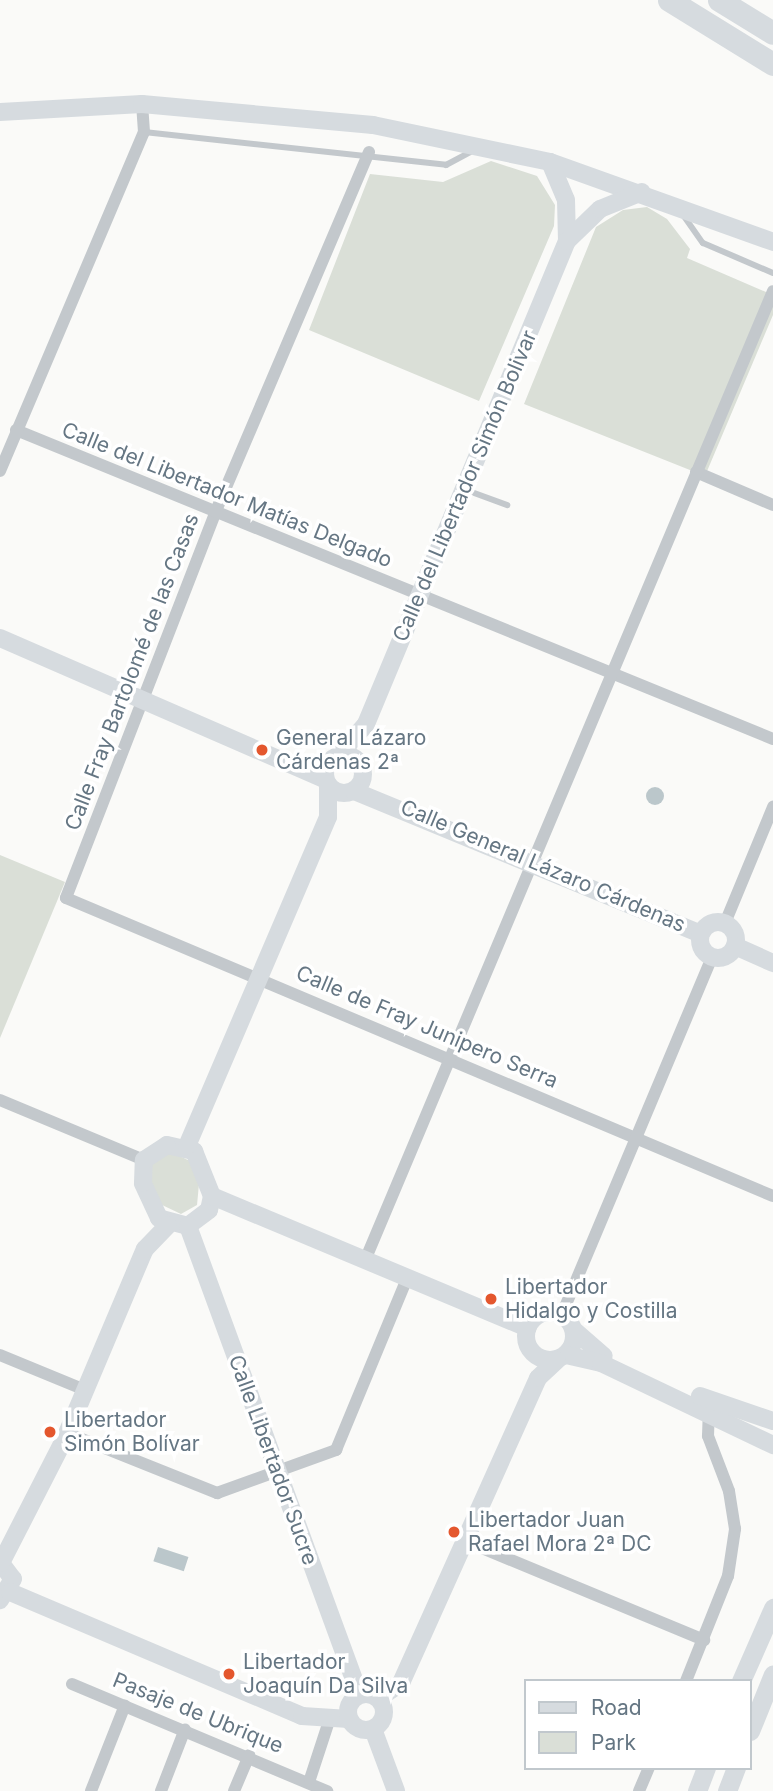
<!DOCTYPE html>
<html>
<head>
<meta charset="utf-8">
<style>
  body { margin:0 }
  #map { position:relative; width:773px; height:1791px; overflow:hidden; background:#fafaf8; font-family:Inter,sans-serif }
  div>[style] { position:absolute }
  .green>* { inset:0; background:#dadfd7 }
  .water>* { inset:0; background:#bbc7cb; transform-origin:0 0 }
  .round { border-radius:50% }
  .lane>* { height:6px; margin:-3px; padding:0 3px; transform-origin:3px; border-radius:3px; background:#c3c8cc }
  .street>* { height:12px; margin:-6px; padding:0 6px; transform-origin:6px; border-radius:6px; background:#c3c8cc }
  .secondary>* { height:18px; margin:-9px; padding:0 9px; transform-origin:9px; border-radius:9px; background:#d6dbdf }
  .secondary>.ring { margin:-9px; padding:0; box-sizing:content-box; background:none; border:18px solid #d6dbdf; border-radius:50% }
  .primary>* { height:19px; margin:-9.5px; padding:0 9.5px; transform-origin:9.5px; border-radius:9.5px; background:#d6dbdf }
  .highway>* { height:23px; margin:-11.5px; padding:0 11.5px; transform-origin:11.5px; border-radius:11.5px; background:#d6dbdf }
  .dots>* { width:19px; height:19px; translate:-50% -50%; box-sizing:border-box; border:4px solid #fff; border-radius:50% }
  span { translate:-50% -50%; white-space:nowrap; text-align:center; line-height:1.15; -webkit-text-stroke:7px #fff; paint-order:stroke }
  .street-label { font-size:21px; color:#657683 }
  .poi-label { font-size:21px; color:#657683 }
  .left { translate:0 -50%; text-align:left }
  .legend { position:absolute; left:524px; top:1679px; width:228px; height:91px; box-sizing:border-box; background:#fff; border:2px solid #c1c8cd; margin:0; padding:9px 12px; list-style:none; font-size:21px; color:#657683 }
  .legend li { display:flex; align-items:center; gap:14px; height:35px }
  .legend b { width:35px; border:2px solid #c1c8cd }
</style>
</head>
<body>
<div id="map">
  <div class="green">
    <i style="clip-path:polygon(491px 161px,537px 176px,555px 205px,554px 226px,479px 401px,309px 330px,370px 174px,443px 182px)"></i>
    <i style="clip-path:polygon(647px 207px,667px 219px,690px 249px,687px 258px,773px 295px,773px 315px,705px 476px,524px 404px,596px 227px,623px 210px)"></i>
    <i style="clip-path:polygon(0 855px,65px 882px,0 1038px)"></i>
    <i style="clip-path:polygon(169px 1151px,190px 1161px,199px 1184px,197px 1205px,181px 1214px,160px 1204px,149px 1178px,153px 1160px)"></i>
  </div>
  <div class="water">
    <i class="round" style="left:646px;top:787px;width:18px;height:18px"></i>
    <i style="left:158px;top:1547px;width:32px;height:15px;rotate:18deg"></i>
  </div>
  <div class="lane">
    <i style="left:144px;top:132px;width:304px;rotate:6.2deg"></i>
    <i style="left:446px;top:165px;width:30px;rotate:-28deg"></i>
    <i style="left:681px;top:212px;width:38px;rotate:55deg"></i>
    <i style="left:703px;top:243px;width:76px;rotate:23.2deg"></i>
    <i style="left:466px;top:490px;width:44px;rotate:20.1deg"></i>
  </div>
  <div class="street">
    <i style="left:369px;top:152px;width:390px;rotate:113.1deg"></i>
    <i style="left:216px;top:511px;width:415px;rotate:111.2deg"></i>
    <i style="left:66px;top:898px;width:767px;rotate:22.86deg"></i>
    <i style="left:16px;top:430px;width:818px;rotate:22.2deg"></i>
    <i style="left:0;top:471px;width:368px;rotate:-67deg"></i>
    <i style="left:144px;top:132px;width:28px;rotate:-94deg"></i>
    <i style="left:696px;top:472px;width:84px;rotate:23.2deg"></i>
    <i style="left:725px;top:923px;width:126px;rotate:-67.5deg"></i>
    <i style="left:0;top:1100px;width:156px;rotate:22.6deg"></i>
    <i style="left:366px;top:1258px;width:1049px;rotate:-67.17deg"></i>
    <i style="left:562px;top:1314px;width:387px;rotate:-67.2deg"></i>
    <i style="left:0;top:1355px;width:92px;rotate:22.4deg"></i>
    <i style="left:67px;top:1433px;width:162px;rotate:21.8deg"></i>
    <i style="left:217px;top:1493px;width:127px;rotate:-19.9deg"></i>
    <i style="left:336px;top:1450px;width:188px;rotate:-67.5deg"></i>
    <i style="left:465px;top:1541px;width:259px;rotate:22.5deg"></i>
    <i style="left:686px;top:1681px;width:113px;rotate:-68.2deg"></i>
    <i style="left:728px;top:1576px;width:48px;rotate:-81.5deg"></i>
    <i style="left:735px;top:1529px;width:38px;rotate:-99deg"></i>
    <i style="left:729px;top:1491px;width:59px;rotate:-110.9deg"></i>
    <i style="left:708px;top:1436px;width:24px;rotate:-88deg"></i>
    <i style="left:72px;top:1684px;width:277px;rotate:22.8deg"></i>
    <i style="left:310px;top:1779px;width:61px;rotate:-71.9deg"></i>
    <i style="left:91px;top:1791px;width:92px;rotate:-68.4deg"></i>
    <i style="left:161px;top:1791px;width:66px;rotate:-68.8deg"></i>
    <i style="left:234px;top:1791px;width:39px;rotate:-67deg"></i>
    <i style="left:639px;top:1791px;width:25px;rotate:-67deg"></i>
  </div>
  <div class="secondary">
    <i style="left:0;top:112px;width:142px;rotate:-3.2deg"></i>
    <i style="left:142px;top:104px;width:232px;rotate:5.2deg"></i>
    <i style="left:373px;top:125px;width:181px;rotate:11.8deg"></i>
    <i style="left:550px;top:162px;width:237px;rotate:19.7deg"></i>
    <i style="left:550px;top:162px;width:41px;rotate:67.2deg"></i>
    <i style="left:566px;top:200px;width:41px;rotate:88.6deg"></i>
    <i style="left:0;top:638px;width:354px;rotate:23.5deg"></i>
    <i class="ring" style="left:325px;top:755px;width:20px;height:20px"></i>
    <i style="left:339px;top:755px;width:41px;rotate:-48.9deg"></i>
    <i style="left:366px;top:724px;width:523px;rotate:-67.41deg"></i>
    <i style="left:567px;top:241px;width:46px;rotate:-44.1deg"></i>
    <i style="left:600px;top:209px;width:45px;rotate:-22deg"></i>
    <i style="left:354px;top:791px;width:375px;rotate:22.4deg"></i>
    <i class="ring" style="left:700px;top:922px;width:18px;height:18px"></i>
    <i style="left:735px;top:946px;width:42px;rotate:24.1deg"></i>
    <i style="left:167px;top:1145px;width:28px;rotate:13deg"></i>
    <i style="left:194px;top:1151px;width:48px;rotate:68.2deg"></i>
    <i style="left:212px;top:1196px;width:14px;rotate:102deg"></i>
    <i style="left:209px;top:1210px;width:26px;rotate:143deg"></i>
    <i style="left:188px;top:1226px;width:30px;rotate:-165deg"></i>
    <i style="left:159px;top:1218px;width:38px;rotate:-115deg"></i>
    <i style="left:143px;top:1183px;width:23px;rotate:-88deg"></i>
    <i style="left:144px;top:1160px;width:27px;rotate:-33deg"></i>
    <i style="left:187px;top:1146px;width:358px;rotate:-66.8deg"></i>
    <i style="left:328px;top:817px;width:33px;rotate:-90deg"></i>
    <i style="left:212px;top:1196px;width:342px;rotate:22.7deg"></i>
    <i style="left:188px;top:1226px;width:498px;rotate:69.9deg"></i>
    <i class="ring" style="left:526px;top:1312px;width:30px;height:30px"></i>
    <i style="left:575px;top:1331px;width:38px;rotate:41deg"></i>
    <i style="left:566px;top:1355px;width:36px;rotate:13deg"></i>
    <i style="left:601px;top:1363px;width:191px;rotate:25.5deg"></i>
    <i style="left:700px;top:1396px;width:77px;rotate:18.9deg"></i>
    <i style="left:0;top:1562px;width:21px;rotate:53deg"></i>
    <i style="left:13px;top:1579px;width:25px;rotate:122deg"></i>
    <i style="left:1px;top:1563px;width:140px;rotate:-62.9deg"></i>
    <i style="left:65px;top:1438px;width:205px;rotate:-67.1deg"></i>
    <i style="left:145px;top:1249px;width:33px;rotate:-46deg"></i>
    <i style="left:10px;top:1592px;width:317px;rotate:23deg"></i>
    <i style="left:302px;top:1716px;width:47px;rotate:3.7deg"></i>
    <i class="ring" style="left:348px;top:1694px;width:18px;height:18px"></i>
    <i style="left:379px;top:1698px;width:27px;rotate:-34deg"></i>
    <i style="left:401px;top:1683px;width:334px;rotate:-65.8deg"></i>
    <i style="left:538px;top:1378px;width:26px;rotate:-43deg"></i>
    <i style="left:373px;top:1729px;width:66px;rotate:69.6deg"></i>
  </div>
  <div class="primary">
    <i style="left:741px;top:1681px;width:80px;rotate:-66.3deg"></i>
    <i style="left:750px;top:1731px;width:61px;rotate:-68deg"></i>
    <i style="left:697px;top:1791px;width:25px;rotate:-69deg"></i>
    <i style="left:727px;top:1791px;width:25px;rotate:-69deg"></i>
  </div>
  <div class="highway">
    <i style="left:669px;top:0;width:122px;rotate:31.6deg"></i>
    <i style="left:719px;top:0;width:63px;rotate:31.4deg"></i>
  </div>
  <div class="dots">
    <i style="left:262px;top:750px;background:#e4572e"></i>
    <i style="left:491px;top:1299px;background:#e4572e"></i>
    <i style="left:50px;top:1432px;background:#e4572e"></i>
    <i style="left:454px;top:1532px;background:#e4572e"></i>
    <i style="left:229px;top:1674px;background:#e4572e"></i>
  </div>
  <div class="street-label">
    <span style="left:465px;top:486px;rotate:-67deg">Calle del Libertador Simón Bolivar</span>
    <span style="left:227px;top:495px;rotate:22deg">Calle del Libertador Matías Delgado</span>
    <span style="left:132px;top:672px;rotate:-69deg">Calle Fray Bartolomé de las Casas</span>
    <span style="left:543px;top:866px;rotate:23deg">Calle General Lázaro Cárdenas</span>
    <span style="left:427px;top:1027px;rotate:23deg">Calle de Fray Junipero Serra</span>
    <span style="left:273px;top:1460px;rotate:70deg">Calle Libertador Sucre</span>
    <span style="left:198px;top:1713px;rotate:22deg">Pasaje de Ubrique</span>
  </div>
  <div class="poi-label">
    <span class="left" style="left:276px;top:750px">General Lázaro<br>Cárdenas 2ª</span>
    <span class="left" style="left:505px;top:1299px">Libertador<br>Hidalgo y Costilla</span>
    <span class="left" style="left:64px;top:1432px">Libertador<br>Simón Bolívar</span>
    <span class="left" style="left:468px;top:1532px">Libertador Juan<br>Rafael Mora 2ª DC</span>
    <span class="left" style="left:243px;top:1674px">Libertador<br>Joaquín Da Silva</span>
  </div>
  <ul class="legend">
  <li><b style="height:9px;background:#d6dbdf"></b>Road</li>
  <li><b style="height:19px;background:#dadfd7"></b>Park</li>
  </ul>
</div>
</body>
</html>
